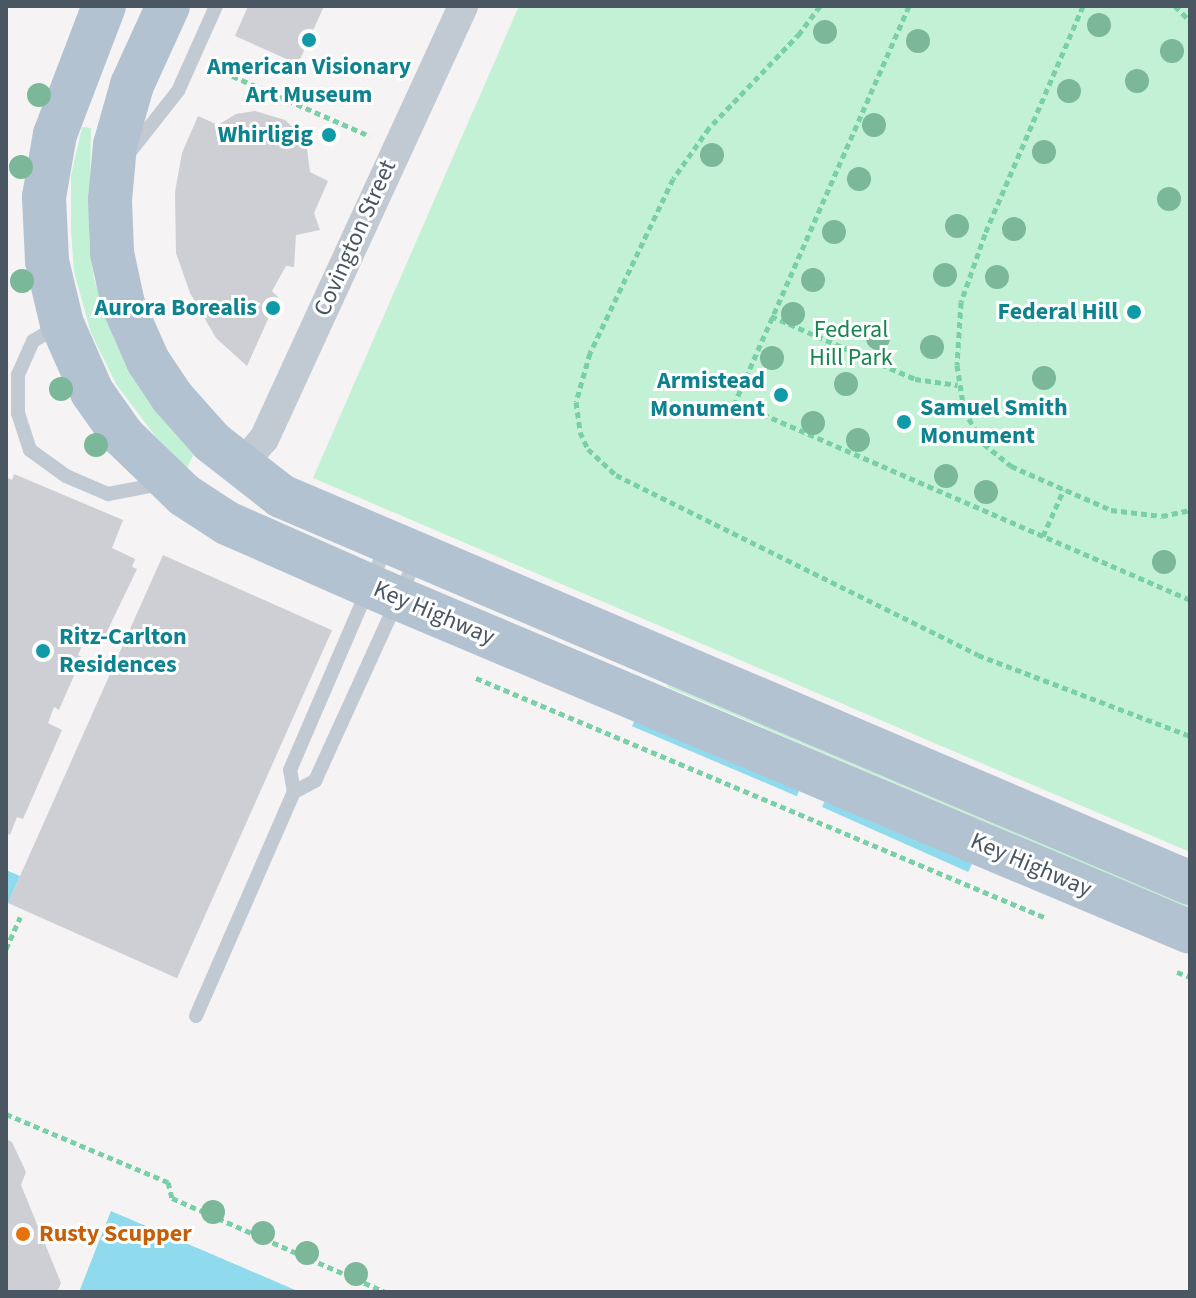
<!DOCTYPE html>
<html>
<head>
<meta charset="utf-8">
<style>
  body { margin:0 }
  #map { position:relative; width:1196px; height:1298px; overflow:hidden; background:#f5f3f3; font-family:"Source Sans 3",sans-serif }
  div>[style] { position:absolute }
  .green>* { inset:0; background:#c3f1d5 }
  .water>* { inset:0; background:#90daee; transform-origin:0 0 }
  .building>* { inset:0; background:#cdcfd5; transform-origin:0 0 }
  .path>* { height:5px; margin-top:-2.5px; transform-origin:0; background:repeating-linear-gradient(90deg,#7ad0a6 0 6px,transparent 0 10px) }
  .lane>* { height:14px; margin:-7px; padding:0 7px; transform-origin:7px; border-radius:7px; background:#c1cad2 }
  .street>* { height:30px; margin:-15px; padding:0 15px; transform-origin:15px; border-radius:15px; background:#c1cad2 }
  .primary>* { height:44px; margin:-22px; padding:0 22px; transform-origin:22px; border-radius:22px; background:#b3c2d1 }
  .trees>* { width:24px; height:24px; margin:-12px; border-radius:50%; background:#7bb799 }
  .dots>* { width:22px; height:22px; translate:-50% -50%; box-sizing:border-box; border:4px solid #fff; border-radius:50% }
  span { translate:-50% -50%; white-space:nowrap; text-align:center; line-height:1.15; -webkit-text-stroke:6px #fff; paint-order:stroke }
  .culture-label { font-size:24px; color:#0d838f; font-weight:700 }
  .right { translate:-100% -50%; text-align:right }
  .left { translate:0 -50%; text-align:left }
  .street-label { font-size:24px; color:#4a5661 }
  .park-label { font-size:24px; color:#17864f }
  .food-label { font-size:24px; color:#c56008; font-weight:700 }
  .frame { position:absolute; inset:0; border:8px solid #4a5661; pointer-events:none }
</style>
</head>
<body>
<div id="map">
  <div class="green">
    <i style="clip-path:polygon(519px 6px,1190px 6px,1190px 852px,313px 478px)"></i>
    <i style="clip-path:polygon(82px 127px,91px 128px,89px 242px,94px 279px,114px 338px,139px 387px,194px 454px,187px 468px,156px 437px,116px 384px,91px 333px,74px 272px,71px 230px,71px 176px)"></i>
    <i style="clip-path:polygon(666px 683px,1190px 902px,1190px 909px,668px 687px)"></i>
  </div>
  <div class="water">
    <i style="left:636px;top:717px;width:179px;height:10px;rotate:23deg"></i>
    <i style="left:827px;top:796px;width:160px;height:12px;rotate:24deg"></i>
    <i style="clip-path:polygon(6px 870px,20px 876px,6px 908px)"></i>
    <i style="clip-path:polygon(111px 1211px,300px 1292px,79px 1292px)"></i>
  </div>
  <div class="building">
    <i style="clip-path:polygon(248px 6px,324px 6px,298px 64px,235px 36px)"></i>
    <i style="clip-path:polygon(255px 111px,285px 120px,299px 133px,307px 149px,310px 172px,328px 181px,314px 213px,320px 230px,296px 235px,294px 267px,286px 266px,272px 291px,278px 297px,247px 366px,216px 338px,190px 293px,176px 253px,175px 192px,182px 153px,198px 116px,218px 125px,236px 114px)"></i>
    <i style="clip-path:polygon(14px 474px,123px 520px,112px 548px,135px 559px,132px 567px,137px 569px,100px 646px,85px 639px,78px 655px,82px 657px,59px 710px,54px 707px,48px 723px,62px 730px,23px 819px,17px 817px,10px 835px,6px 833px,6px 477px,12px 480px)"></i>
    <i style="left:163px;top:555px;width:185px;height:381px;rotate:24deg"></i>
    <i style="clip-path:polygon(6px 1139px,12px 1142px,26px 1172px,21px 1185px,61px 1283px,57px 1292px,6px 1292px)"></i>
  </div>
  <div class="path">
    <i style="left:820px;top:6px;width:34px;rotate:127deg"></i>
    <i style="left:800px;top:33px;width:132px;rotate:133.8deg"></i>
    <i style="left:709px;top:128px;width:62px;rotate:125.2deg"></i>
    <i style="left:673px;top:179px;width:193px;rotate:115.5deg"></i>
    <i style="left:590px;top:353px;width:51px;rotate:105.9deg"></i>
    <i style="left:576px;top:402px;width:30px;rotate:82deg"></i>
    <i style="left:580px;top:432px;width:19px;rotate:65deg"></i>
    <i style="left:588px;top:449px;width:38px;rotate:43deg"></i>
    <i style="left:616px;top:475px;width:404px;rotate:26.4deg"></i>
    <i style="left:978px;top:655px;width:227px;rotate:20.9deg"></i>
    <i style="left:909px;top:6px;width:433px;rotate:113.7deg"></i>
    <i style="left:735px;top:402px;width:496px;rotate:23.5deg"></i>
    <i style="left:1083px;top:6px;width:248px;rotate:113.3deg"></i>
    <i style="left:985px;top:234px;width:72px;rotate:109.4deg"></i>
    <i style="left:961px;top:302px;width:63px;rotate:93.6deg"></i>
    <i style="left:957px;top:365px;width:46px;rotate:81.2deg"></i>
    <i style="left:964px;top:410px;width:39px;rotate:60deg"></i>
    <i style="left:984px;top:444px;width:35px;rotate:39deg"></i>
    <i style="left:1011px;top:466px;width:109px;rotate:23.7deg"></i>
    <i style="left:1111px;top:510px;width:51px;rotate:6.7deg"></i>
    <i style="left:1162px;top:516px;width:29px;rotate:-12deg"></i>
    <i style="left:1175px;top:6px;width:21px;rotate:45deg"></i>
    <i style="left:214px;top:68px;width:170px;rotate:23.6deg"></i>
    <i style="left:771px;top:316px;width:157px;rotate:23.6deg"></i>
    <i style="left:915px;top:379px;width:43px;rotate:7.9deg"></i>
    <i style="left:1043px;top:536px;width:51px;rotate:-65.9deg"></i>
    <i style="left:476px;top:678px;width:618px;rotate:22.83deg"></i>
    <i style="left:6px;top:949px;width:35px;rotate:-66deg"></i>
    <i style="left:1177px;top:972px;width:14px;rotate:21deg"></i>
    <i style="left:6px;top:1114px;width:176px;rotate:22.8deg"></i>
    <i style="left:168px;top:1182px;width:16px;rotate:76deg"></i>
    <i style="left:172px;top:1198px;width:233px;rotate:23.8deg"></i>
  </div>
  <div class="lane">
    <i style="left:129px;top:153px;width:79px;rotate:-51.7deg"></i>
    <i style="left:178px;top:91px;width:93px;rotate:-65.9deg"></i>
    <i style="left:58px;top:326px;width:29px;rotate:149deg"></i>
    <i style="left:33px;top:341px;width:37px;rotate:114deg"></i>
    <i style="left:18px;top:375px;width:38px;rotate:90deg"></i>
    <i style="left:18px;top:413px;width:39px;rotate:72deg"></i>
    <i style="left:30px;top:450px;width:44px;rotate:35.8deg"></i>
    <i style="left:66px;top:476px;width:46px;rotate:23.2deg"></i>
    <i style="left:108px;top:494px;width:54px;rotate:-10.7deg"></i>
    <i style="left:294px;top:792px;width:24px;rotate:-28deg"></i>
    <i style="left:315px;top:781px;width:244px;rotate:-65.5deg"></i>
    <i style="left:196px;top:1016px;width:244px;rotate:-66.4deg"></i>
    <i style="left:294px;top:792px;width:22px;rotate:-100deg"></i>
    <i style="left:290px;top:770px;width:245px;rotate:-66.7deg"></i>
  </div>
  <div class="street">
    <i style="left:241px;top:466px;width:35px;rotate:-50deg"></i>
    <i style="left:264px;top:439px;width:477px;rotate:-65.3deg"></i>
  </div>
  <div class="primary">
    <i style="left:104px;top:6px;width:137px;rotate:110.9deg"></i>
    <i style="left:55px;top:134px;width:64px;rotate:99.9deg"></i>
    <i style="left:44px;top:197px;width:64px;rotate:87.3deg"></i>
    <i style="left:47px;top:261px;width:65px;rotate:76.6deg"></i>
    <i style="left:62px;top:324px;width:74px;rotate:66.2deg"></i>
    <i style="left:92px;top:392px;width:54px;rotate:54.8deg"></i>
    <i style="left:123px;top:436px;width:85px;rotate:44deg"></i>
    <i style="left:184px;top:495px;width:51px;rotate:33.1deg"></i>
    <i style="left:227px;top:523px;width:186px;rotate:23.8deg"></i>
    <i style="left:397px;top:598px;width:860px;rotate:22.84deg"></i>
    <i style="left:168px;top:6px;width:87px;rotate:114.5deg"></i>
    <i style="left:132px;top:85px;width:62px;rotate:105.8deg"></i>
    <i style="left:115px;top:145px;width:55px;rotate:95.2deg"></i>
    <i style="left:110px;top:200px;width:53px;rotate:87.8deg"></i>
    <i style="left:112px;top:253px;width:52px;rotate:77.8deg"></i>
    <i style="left:123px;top:304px;width:62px;rotate:66.3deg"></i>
    <i style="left:148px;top:361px;width:43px;rotate:56.3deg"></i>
    <i style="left:172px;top:397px;width:60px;rotate:48.4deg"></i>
    <i style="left:212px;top:442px;width:88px;rotate:38deg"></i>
    <i style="left:281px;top:496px;width:988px;rotate:23.06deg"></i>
  </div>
  <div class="trees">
    <i style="left:1099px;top:25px"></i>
    <i style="left:825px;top:32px"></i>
    <i style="left:918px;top:41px"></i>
    <i style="left:1172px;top:51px"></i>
    <i style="left:1137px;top:81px"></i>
    <i style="left:1069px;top:91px"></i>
    <i style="left:39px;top:95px"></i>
    <i style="left:874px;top:125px"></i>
    <i style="left:1044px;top:152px"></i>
    <i style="left:712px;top:155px"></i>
    <i style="left:21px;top:167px"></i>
    <i style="left:859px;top:179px"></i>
    <i style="left:1169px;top:199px"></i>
    <i style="left:957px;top:226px"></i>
    <i style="left:1014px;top:229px"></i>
    <i style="left:834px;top:232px"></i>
    <i style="left:945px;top:275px"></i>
    <i style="left:997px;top:277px"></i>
    <i style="left:813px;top:280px"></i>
    <i style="left:22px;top:281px"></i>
    <i style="left:793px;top:314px"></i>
    <i style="left:878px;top:338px"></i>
    <i style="left:932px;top:347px"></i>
    <i style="left:772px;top:358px"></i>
    <i style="left:1044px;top:378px"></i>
    <i style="left:846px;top:384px"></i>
    <i style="left:61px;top:389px"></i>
    <i style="left:813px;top:423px"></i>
    <i style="left:858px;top:440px"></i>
    <i style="left:96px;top:445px"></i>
    <i style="left:946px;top:476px"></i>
    <i style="left:986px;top:492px"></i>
    <i style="left:1164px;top:562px"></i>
    <i style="left:213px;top:1212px"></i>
    <i style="left:263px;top:1233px"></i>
    <i style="left:307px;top:1253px"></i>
    <i style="left:356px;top:1274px"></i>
  </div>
  <div class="dots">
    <i style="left:309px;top:40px;background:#0f9aa8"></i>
    <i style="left:329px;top:135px;background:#0f9aa8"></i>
    <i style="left:273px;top:308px;background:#0f9aa8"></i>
    <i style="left:1134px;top:312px;background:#0f9aa8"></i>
    <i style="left:781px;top:395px;background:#0f9aa8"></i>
    <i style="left:904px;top:422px;background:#0f9aa8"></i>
    <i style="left:43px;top:651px;background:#0f9aa8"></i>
    <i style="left:23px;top:1234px;background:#e8710a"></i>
  </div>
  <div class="culture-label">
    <span style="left:309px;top:81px">American Visionary<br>Art Museum</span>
    <span class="right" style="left:313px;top:135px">Whirligig</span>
    <span class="right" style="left:257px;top:308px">Aurora Borealis</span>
    <span class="right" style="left:1118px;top:312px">Federal Hill</span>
    <span class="right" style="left:765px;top:395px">Armistead<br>Monument</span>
    <span class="left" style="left:920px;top:422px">Samuel Smith<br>Monument</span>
    <span class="left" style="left:59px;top:651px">Ritz-Carlton<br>Residences</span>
  </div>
  <div class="street-label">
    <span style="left:355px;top:238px;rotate:-66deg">Covington Street</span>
    <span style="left:434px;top:613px;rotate:23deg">Key Highway</span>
    <span style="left:1031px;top:865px;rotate:23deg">Key Highway</span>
  </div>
  <div class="park-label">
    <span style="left:851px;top:344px">Federal<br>Hill Park</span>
  </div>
  <div class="food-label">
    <span class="left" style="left:39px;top:1234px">Rusty Scupper</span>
  </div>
  <div class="frame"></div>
</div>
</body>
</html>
